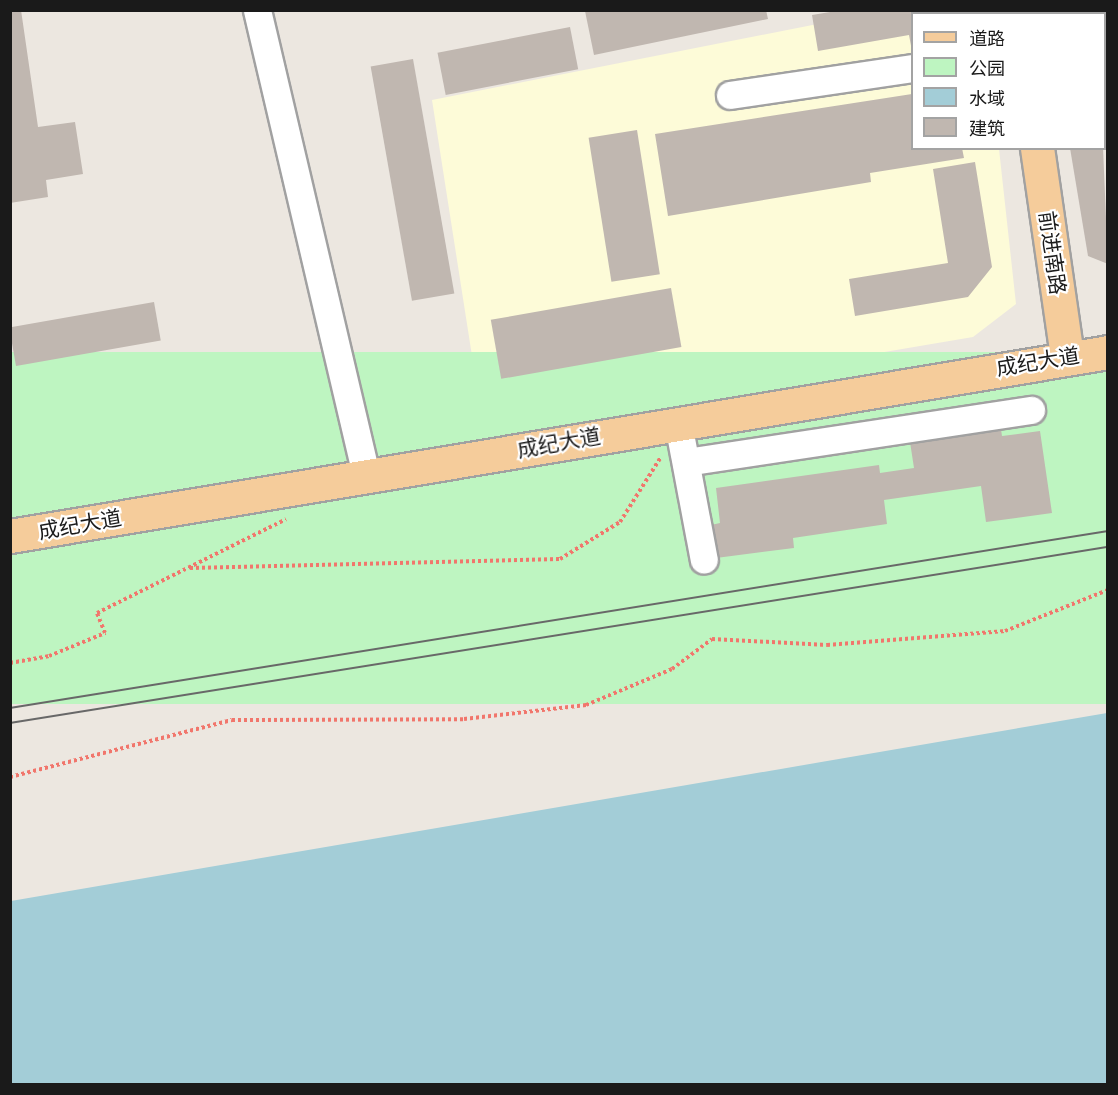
<!DOCTYPE html>
<html>
<head>
<meta charset="utf-8">
<style>
  body { margin:0 }
  #map { position:relative; width:1118px; height:1095px; overflow:hidden; background:#ece7e0; font-family:"Fira Sans Condensed","Noto Sans SC",sans-serif }
  div>[style] { position:absolute }
  .education>* { inset:0; background:#fdfbd8 }
  .park>* { inset:0; background:#bef5c1; transform-origin:0 0 }
  .water>* { inset:0; background:#a3cdd7 }
  .building>* { inset:0; background:#c0b7b0; transform-origin:0 0 }
  .path>* { height:4px; margin-top:-2px; transform-origin:0; background:repeating-linear-gradient(90deg,#f1766c 0 3px,transparent 0 6px) }
  .roads { filter:drop-shadow(2px 0 #a1a1a1) drop-shadow(-2px 0 #a1a1a1) drop-shadow(0 2px #a1a1a1) drop-shadow(0 -2px #a1a1a1) }
  .minor>* { height:27px; margin:-13.5px; padding:0 13.5px; transform-origin:13.5px; border-radius:13.5px; background:#fff }
  .major>* { height:33px; margin:-16.5px; padding:0 16.5px; transform-origin:16.5px; border-radius:16.5px; background:#f5cc9b }
  .tram>* { height:1.5px; margin:-0.75px; padding:0 0.75px; transform-origin:0.75px; border-radius:0.75px; background:#686868 }
  span { translate:-50% -50%; white-space:nowrap; text-align:center; line-height:1.15; -webkit-text-stroke:4.5px #fff; paint-order:stroke }
  .street-label { font-size:21px; color:#1a1a1a }
  .frame { position:absolute; inset:0; border:12px solid #1a1a1a; pointer-events:none }
  .legend { position:absolute; left:911px; top:12px; width:195px; height:138px; box-sizing:border-box; background:#fff; border:2px solid #a3a3a3; margin:0; padding:8px 10px; list-style:none; font-size:18px; color:#1a1a1a }
  .legend li { display:flex; align-items:center; gap:12px; height:30px }
  .legend b { width:30px; border:2px solid #a3a3a3 }
</style>
</head>
<body>
<div id="map">
  <div class="education">
    <i style="clip-path:polygon(883px 11px,983px 11px,912px 14px,912px 148px,999px 149px,1016px 304px,973px 337px,482px 420px,432px 100px)"></i>
  </div>
  <div class="park">
    <i style="left:1107px;top:352px;width:352px;height:1113px;rotate:90deg"></i>
  </div>
  <div class="water">
    <i style="clip-path:polygon(1107px 713px,1107px 1084px,11px 1084px,11px 901px)"></i>
  </div>
  <div class="building">
    <i style="clip-path:polygon(10px 10px,21px 10px,38px 127px,75px 122px,83px 174px,46px 180px,48px 197px,10px 203px)"></i>
    <i style="clip-path:polygon(766px 10px,768px 19px,594px 55px,585px 11px)"></i>
    <i style="clip-path:polygon(842px 10px,945px 10px,945px 14px,912px 14px,912px 51px,909px 35px,818px 51px,812px 15px)"></i>
    <i style="left:1108px;top:13px;width:43px;height:4px;rotate:90deg"></i>
    <i style="left:570px;top:27px;width:43px;height:135px;rotate:79deg"></i>
    <i style="left:413px;top:59px;width:238px;height:43px;rotate:80deg"></i>
    <i style="clip-path:polygon(912px 94px,912px 148px,962px 148px,964px 158px,870px 173px,871px 182px,668px 216px,655px 134px)"></i>
    <i style="left:637px;top:130px;width:146px;height:49px;rotate:81deg"></i>
    <i style="clip-path:polygon(1070px 148px,1103px 148px,1108px 264px,1088px 256px)"></i>
    <i style="clip-path:polygon(975px 162px,992px 267px,968px 297px,855px 316px,849px 279px,948px 263px,933px 169px)"></i>
    <i style="left:671px;top:288px;width:60px;height:183px;rotate:80deg"></i>
    <i style="left:154px;top:302px;width:39px;height:147px;rotate:80deg"></i>
    <i style="clip-path:polygon(1001px 429px,1002px 436px,1040px 431px,1052px 513px,986px 522px,981px 486px,884px 500px,887px 524px,793px 538px,794px 548px,716px 558px,711px 525px,720px 523px,716px 488px,879px 465px,880px 473px,914px 468px,910px 442px)"></i>
  </div>
  <div class="path">
    <i style="left:190px;top:568px;width:370px;rotate:-1.4deg"></i>
    <i style="left:560px;top:559px;width:70px;rotate:-31.7deg"></i>
    <i style="left:620px;top:522px;width:77px;rotate:-57.8deg"></i>
    <i style="left:10px;top:663px;width:40px;rotate:-10deg"></i>
    <i style="left:49px;top:656px;width:61px;rotate:-22.3deg"></i>
    <i style="left:105px;top:633px;width:22px;rotate:-112deg"></i>
    <i style="left:97px;top:613px;width:211px;rotate:-26.4deg"></i>
    <i style="left:10px;top:777px;width:229px;rotate:-14.4deg"></i>
    <i style="left:232px;top:720px;width:232px;rotate:-0.2deg"></i>
    <i style="left:464px;top:719px;width:123px;rotate:-6.5deg"></i>
    <i style="left:586px;top:705px;width:93px;rotate:-22.7deg"></i>
    <i style="left:672px;top:669px;width:50px;rotate:-36.9deg"></i>
    <i style="left:712px;top:639px;width:115px;rotate:3deg"></i>
    <i style="left:827px;top:645px;width:179px;rotate:-4.5deg"></i>
    <i style="left:1005px;top:631px;width:111px;rotate:-21.7deg"></i>
  </div>
  <div class="roads">
    <div class="minor">
      <i style="left:257px;top:10px;width:479px;rotate:76.8deg"></i>
      <i style="left:730px;top:95px;width:184px;rotate:-8.4deg"></i>
      <i style="left:678px;top:423px;width:139px;rotate:79.3deg"></i>
      <i style="left:686px;top:462px;width:349px;rotate:-8.6deg"></i>
    </div>
    <div class="major">
      <i style="left:1018px;top:10px;width:4px;rotate:90deg"></i>
      <i style="left:1037px;top:148px;width:211px;rotate:81.8deg"></i>
      <i style="left:10px;top:536px;width:1113px;rotate:-9.51deg"></i>
    </div>
  </div>
  <div class="tram">
    <i style="left:10px;top:708px;width:1112px;rotate:-9.16deg"></i>
    <i style="left:10px;top:723px;width:1112px;rotate:-9.11deg"></i>
  </div>
  <div class="street-label">
    <span style="left:1052px;top:253px;rotate:82deg">前进南路</span>
    <span style="left:1038px;top:362px;rotate:-9deg">成纪大道</span>
    <span style="left:559px;top:443px;rotate:-10deg">成纪大道</span>
    <span style="left:80px;top:525px;rotate:-10deg">成纪大道</span>
  </div>
  <div class="frame"></div>
  <ul class="legend">
  <li><b style="height:8px;background:#f5cc9b"></b>道路</li>
  <li><b style="height:16px;background:#bef5c1"></b>公园</li>
  <li><b style="height:16px;background:#a3cdd7"></b>水域</li>
  <li><b style="height:16px;background:#c0b7b0"></b>建筑</li>
  </ul>
</div>
</body>
</html>
